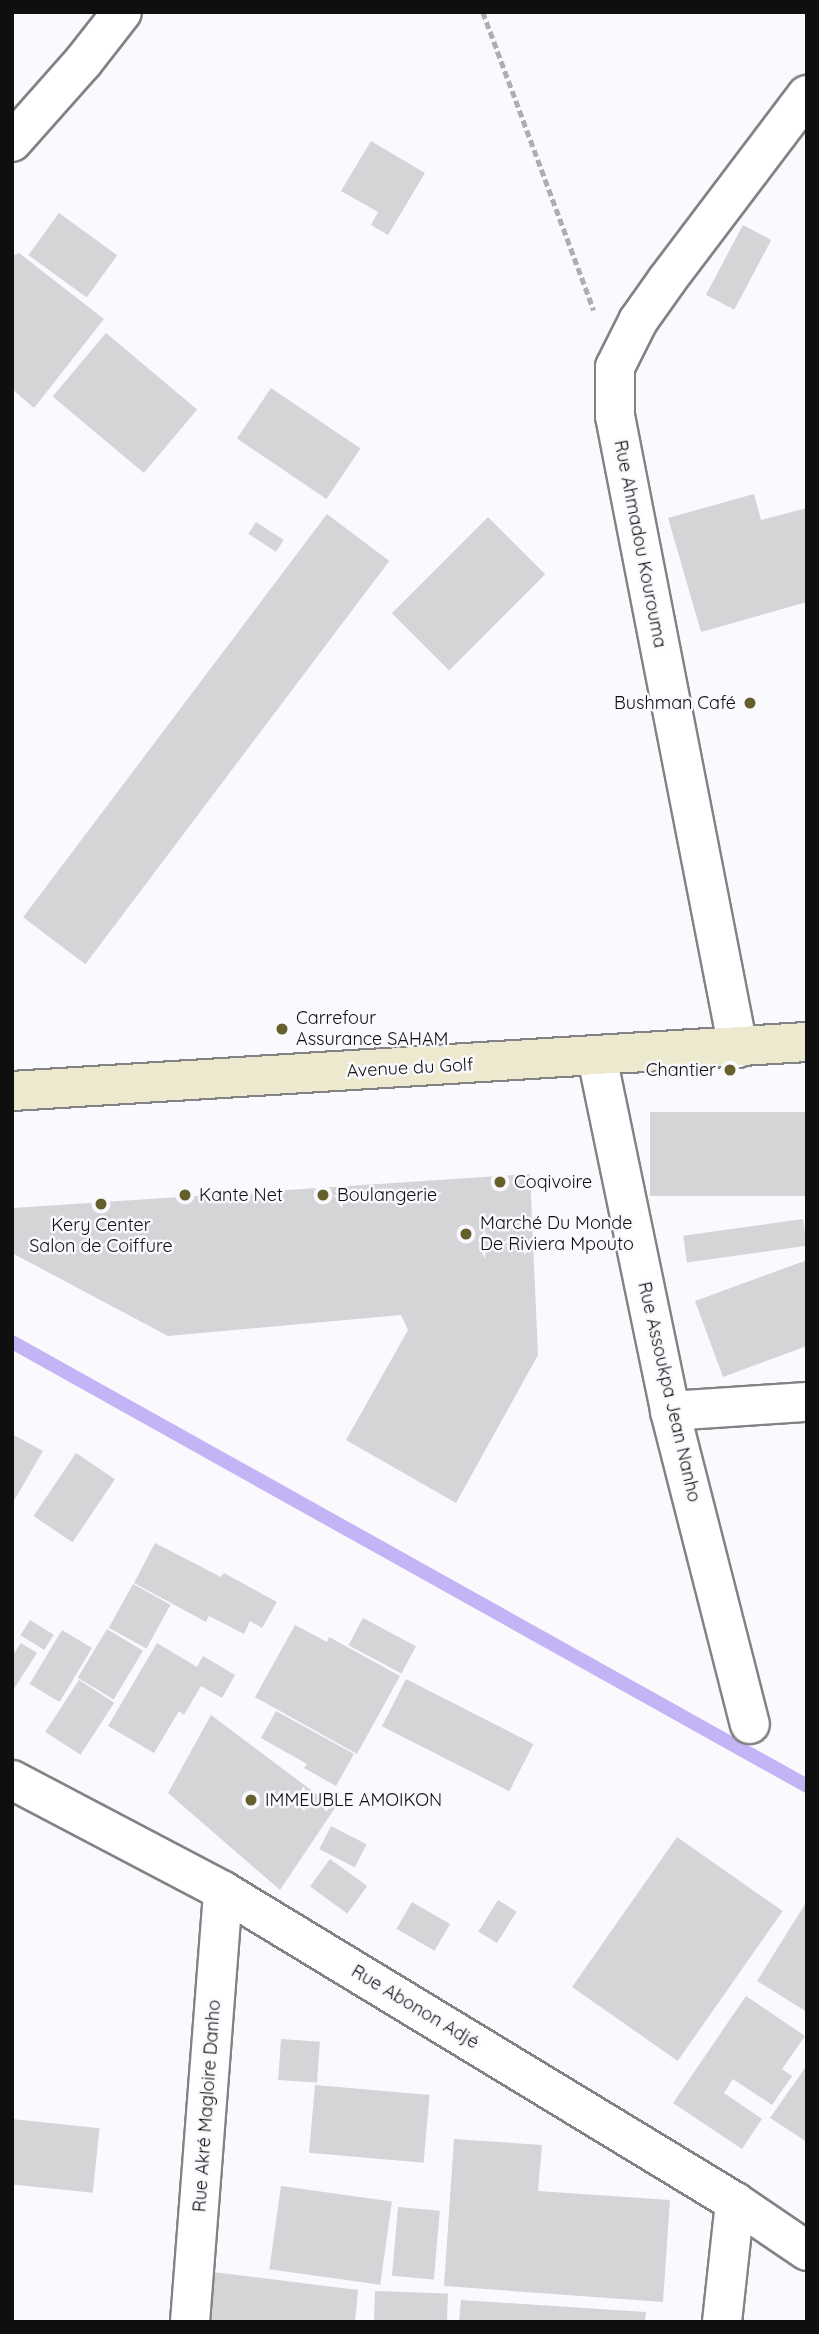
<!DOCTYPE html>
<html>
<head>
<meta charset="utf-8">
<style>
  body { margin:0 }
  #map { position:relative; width:819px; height:2334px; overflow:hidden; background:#faf9fd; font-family:Quicksand,sans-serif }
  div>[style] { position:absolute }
  .stream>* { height:14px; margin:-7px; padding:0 7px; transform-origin:7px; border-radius:7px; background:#c4b3f5 }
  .building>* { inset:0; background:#d5d5d8; transform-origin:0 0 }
  .path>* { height:4.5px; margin-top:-2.25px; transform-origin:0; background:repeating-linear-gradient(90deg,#aeadb0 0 7px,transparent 0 10.5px) }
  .roads { filter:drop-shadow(2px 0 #838386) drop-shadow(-2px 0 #838386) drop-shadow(0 2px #838386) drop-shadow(0 -2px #838386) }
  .minor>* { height:38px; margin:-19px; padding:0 19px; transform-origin:19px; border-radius:19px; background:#fff }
  .secondary>* { height:38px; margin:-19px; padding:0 19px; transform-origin:19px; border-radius:19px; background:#ece9ce }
  .dots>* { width:19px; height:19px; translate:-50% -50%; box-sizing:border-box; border:4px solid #faf9fd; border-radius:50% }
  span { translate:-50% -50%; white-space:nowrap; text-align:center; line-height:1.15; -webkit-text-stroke:5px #faf9fd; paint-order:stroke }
  .street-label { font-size:18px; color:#0f0f10 }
  .poi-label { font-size:18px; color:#0f0f10 }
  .right { translate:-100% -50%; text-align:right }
  .left { translate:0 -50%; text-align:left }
  .frame { position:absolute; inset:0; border:14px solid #0f0f10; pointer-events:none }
</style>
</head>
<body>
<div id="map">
  <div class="stream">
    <i style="left:12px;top:1342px;width:911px;rotate:29.18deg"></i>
  </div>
  <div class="building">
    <i style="clip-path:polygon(371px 141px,425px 173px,388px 235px,371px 225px,378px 212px,341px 191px)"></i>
    <i style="left:59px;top:213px;width:72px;height:52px;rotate:36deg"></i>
    <i style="left:743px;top:225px;width:32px;height:79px;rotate:28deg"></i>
    <i style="clip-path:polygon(19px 253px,104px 319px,34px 408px,12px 389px,12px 256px)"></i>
    <i style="left:106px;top:333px;width:119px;height:83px;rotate:40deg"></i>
    <i style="left:271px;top:388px;width:108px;height:61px;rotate:34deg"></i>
    <i style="clip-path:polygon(754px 494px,761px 520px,807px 508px,807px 602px,701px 632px,668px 518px)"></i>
    <i style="left:327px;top:514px;width:78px;height:505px;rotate:37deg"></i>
    <i style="left:488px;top:517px;width:81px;height:136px;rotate:45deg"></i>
    <i style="left:256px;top:522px;width:33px;height:14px;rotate:33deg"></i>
    <i style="left:807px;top:1112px;width:84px;height:157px;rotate:90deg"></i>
    <i style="clip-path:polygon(530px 1174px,538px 1355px,456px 1503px,346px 1440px,408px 1330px,401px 1315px,168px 1336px,12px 1253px,13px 1208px)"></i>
    <i style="left:803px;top:1219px;width:27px;height:121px;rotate:82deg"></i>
    <i style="clip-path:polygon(807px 1260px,807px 1346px,723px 1377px,695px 1301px)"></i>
    <i style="clip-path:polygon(12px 1434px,43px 1451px,12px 1504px)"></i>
    <i style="left:76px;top:1453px;width:47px;height:76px;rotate:34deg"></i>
    <i style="clip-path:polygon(155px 1543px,221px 1577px,224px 1573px,277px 1602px,262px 1628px,250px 1621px,244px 1634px,209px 1616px,206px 1622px,134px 1583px)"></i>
    <i style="left:133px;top:1584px;width:43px;height:50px;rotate:29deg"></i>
    <i style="left:363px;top:1618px;width:60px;height:31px;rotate:28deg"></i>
    <i style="left:30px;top:1620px;width:28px;height:18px;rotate:32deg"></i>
    <i style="clip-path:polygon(295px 1625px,327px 1642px,329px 1637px,400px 1676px,357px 1754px,255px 1697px)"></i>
    <i style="left:107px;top:1629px;width:42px;height:57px;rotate:31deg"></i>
    <i style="left:62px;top:1630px;width:35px;height:63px;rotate:31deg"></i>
    <i style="clip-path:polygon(21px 1643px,37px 1653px,12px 1692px,12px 1656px)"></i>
    <i style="clip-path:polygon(157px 1643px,197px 1667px,203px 1656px,235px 1675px,222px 1698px,201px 1686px,184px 1715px,179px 1711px,154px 1753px,108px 1726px)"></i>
    <i style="left:406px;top:1679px;width:143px;height:53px;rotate:27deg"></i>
    <i style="left:79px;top:1680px;width:42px;height:62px;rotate:33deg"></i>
    <i style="clip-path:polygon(276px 1711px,354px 1754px,336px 1786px,304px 1768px,307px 1764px,261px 1738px)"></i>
    <i style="clip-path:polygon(211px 1715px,335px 1808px,280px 1890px,168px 1793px)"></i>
    <i style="left:331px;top:1826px;width:40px;height:26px;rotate:27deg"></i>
    <i style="left:677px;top:1837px;width:129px;height:183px;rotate:35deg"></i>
    <i style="left:330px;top:1859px;width:46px;height:34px;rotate:36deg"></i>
    <i style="left:498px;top:1900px;width:22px;height:37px;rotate:32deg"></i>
    <i style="clip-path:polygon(807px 1901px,807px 2012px,757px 1981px)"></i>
    <i style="left:412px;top:1902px;width:44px;height:31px;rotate:30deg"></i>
    <i style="clip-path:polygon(746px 1996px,805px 2036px,782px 2069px,792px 2076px,772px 2105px,733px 2079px,724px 2093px,762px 2119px,742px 2149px,673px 2103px)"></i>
    <i style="left:281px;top:2039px;width:39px;height:41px;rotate:4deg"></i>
    <i style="clip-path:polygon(807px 2065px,807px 2142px,770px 2118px)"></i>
    <i style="left:315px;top:2085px;width:115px;height:68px;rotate:5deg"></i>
    <i style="left:12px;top:2119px;width:88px;height:65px;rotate:6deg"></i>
    <i style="clip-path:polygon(454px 2139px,542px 2145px,538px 2191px,670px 2200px,663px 2302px,444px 2286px)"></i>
    <i style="left:281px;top:2186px;width:112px;height:84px;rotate:8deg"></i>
    <i style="left:398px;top:2207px;width:42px;height:69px;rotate:5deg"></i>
    <i style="clip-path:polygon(213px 2272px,358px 2290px,355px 2322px,212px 2322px)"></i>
    <i style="left:375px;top:2291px;width:73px;height:31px;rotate:2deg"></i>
    <i style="clip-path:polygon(461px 2300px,646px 2312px,645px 2322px,459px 2322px)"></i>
  </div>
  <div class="path">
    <i style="left:483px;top:12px;width:318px;rotate:69.6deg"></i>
  </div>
  <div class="roads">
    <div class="minor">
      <i style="left:12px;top:142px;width:107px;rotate:-48.4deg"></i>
      <i style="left:83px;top:62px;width:63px;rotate:-52deg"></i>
      <i style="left:738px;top:1048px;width:644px;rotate:-101.01deg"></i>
      <i style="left:615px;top:416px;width:49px;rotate:-90deg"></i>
      <i style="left:615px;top:367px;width:51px;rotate:-63.4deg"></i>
      <i style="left:638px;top:321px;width:50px;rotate:-54.7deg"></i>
      <i style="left:667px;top:280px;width:232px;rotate:-52.9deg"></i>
      <i style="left:597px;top:1057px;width:361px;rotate:78.3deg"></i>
      <i style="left:670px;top:1411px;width:323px;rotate:75.7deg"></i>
      <i style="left:670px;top:1411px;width:137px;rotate:-3.8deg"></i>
      <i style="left:12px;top:1780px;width:238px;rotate:27.7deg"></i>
      <i style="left:223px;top:1891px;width:599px;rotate:31.28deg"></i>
      <i style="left:735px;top:2202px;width:87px;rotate:34.2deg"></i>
      <i style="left:190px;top:2322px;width:432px;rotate:-85.6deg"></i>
      <i style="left:722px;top:2322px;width:121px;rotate:-83.8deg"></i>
    </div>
    <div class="secondary">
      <i style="left:12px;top:1091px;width:797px;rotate:-3.53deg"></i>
    </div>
  </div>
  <div class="dots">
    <i style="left:750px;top:703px;background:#655f2c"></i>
    <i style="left:282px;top:1029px;background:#655f2c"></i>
    <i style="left:730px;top:1070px;background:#655f2c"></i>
    <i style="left:500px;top:1182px;background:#655f2c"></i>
    <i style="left:185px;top:1195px;background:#655f2c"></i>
    <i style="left:323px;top:1195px;background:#655f2c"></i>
    <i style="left:101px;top:1204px;background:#655f2c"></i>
    <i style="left:466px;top:1234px;background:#655f2c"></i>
    <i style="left:251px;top:1800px;background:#655f2c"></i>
  </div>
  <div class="street-label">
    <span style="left:640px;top:544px;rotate:79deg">Rue Ahmadou Kourouma</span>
    <span style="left:410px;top:1068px;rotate:-3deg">Avenue du Golf</span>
    <span style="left:669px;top:1392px;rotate:77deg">Rue Assoukpa Jean Nanho</span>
    <span style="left:415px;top:2007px;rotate:31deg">Rue Abonon Adjé</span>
    <span style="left:207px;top:2106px;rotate:-86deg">Rue Akré Magloire Danho</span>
  </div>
  <div class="poi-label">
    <span class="right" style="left:736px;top:703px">Bushman Café</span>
    <span class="left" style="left:296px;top:1029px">Carrefour<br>Assurance SAHAM</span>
    <span class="right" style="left:716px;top:1070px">Chantier</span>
    <span class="left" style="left:514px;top:1182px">Coqivoire</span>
    <span class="left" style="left:199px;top:1195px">Kante Net</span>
    <span class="left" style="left:337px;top:1195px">Boulangerie</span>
    <span class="left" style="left:480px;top:1234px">Marché Du Monde<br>De Riviera Mpouto</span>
    <span style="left:101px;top:1236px">Kery Center<br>Salon de Coiffure</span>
    <span class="left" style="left:265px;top:1800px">IMMEUBLE AMOIKON</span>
  </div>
  <div class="frame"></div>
</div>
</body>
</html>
